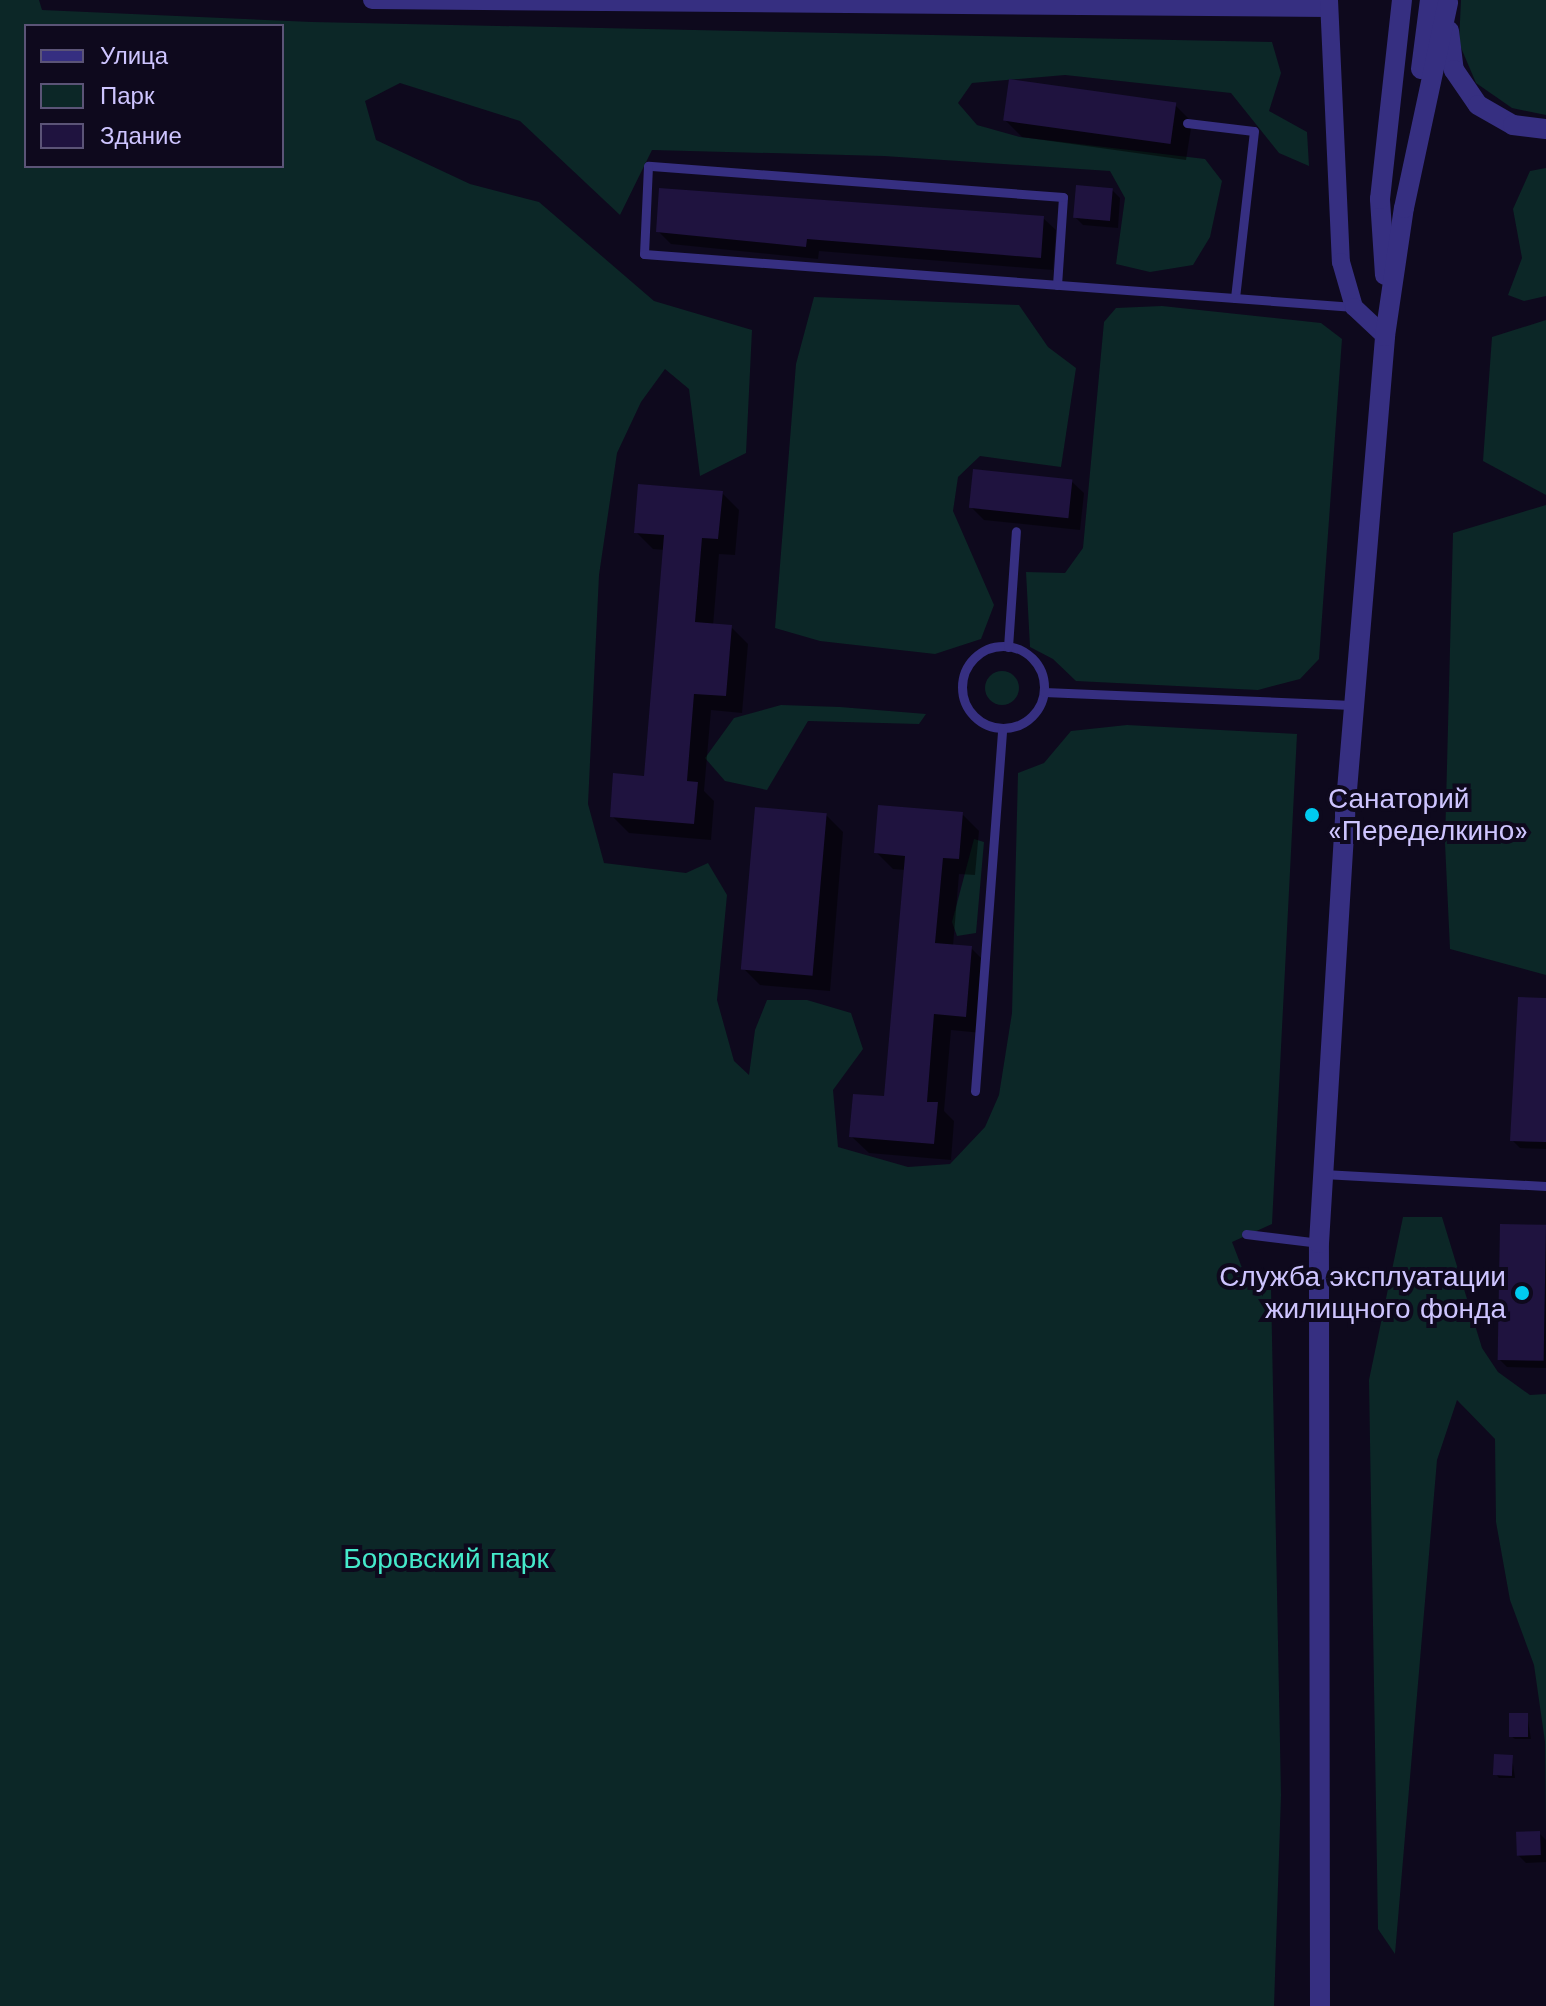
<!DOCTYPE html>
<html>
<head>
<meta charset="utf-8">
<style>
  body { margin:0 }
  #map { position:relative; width:1546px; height:2006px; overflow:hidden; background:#0e091d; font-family:"Work Sans",sans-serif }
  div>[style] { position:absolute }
  .green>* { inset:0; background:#0c2727 }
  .round { border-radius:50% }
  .shadow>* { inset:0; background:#0007 }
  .building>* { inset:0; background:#1f133f; transform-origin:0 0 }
  .service>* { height:9px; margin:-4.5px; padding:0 4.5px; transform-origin:4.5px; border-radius:4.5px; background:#362f81 }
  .service>.ring { margin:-4.5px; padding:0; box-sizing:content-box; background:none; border:9px solid #362f81; border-radius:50% }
  .minor>* { height:18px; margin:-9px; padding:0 9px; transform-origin:9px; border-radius:9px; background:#362f81 }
  .tertiary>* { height:20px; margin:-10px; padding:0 10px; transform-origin:10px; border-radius:10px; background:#362f81 }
  .dots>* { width:22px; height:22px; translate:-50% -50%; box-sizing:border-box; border:4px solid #0e091d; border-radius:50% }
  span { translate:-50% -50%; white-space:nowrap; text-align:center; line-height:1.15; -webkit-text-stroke:8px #0e091d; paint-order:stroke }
  .poi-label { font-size:28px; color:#cec5ff }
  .left { translate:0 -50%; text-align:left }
  .right { translate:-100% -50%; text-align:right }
  .park-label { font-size:28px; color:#45eaca }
  .legend { position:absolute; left:24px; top:24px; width:260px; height:144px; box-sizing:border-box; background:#0e091d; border:2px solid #5b5477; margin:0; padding:10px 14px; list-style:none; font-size:24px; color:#cec5ff }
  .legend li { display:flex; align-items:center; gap:16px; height:40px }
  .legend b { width:40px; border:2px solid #5b5477 }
</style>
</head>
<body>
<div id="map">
  <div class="green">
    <i style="clip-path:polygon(evenodd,0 0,39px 0,42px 10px,312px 22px,1272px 42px,1281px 73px,1269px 111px,1307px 132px,1309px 166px,1279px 153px,1231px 93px,1065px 75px,972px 83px,958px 103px,977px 125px,1020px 137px,1205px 159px,1222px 181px,1210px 237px,1193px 265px,1150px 272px,1116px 264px,1125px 198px,1110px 171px,884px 156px,652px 150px,620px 215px,520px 121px,400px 83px,365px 101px,376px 140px,470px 184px,539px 202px,654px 301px,752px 330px,746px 453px,700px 476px,689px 389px,665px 369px,641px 402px,617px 453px,599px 575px,588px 804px,604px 863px,686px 873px,708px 863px,727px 895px,717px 1000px,734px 1061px,749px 1075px,755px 1030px,767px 1000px,807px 1000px,851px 1013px,863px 1049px,833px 1090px,838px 1147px,908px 1167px,950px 1164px,985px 1127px,999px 1095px,1012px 1013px,1018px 773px,1044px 763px,1071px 731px,1127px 725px,1297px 734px,1272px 1224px,1232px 1242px,1246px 1278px,1271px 1287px,1281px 1795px,1274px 2006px,0 2006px,0 0,26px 26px,282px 26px,282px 166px,26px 166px,26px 26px)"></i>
    <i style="clip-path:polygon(1461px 0,1546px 0,1546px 115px,1512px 108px,1476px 83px,1459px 43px)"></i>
    <i style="clip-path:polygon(1546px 168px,1546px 296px,1524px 301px,1508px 295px,1522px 258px,1513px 209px,1530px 171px)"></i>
    <i style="clip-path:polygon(814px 297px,1019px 305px,1048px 347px,1076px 368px,1061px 467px,980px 456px,958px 477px,953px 511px,994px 605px,981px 639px,935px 654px,820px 641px,775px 628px,796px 364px)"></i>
    <i style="clip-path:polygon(1162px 306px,1321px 323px,1342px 339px,1319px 659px,1300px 679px,1258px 690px,1076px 681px,1053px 659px,1030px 647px,1026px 572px,1065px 573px,1083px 548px,1104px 322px,1116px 308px)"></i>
    <i style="clip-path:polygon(1546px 320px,1546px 495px,1483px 461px,1492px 337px)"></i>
    <i style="clip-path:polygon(1546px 505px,1546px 975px,1450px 949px,1445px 843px,1453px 533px)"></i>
    <i class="round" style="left:985px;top:671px;width:34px;height:34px"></i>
    <i style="clip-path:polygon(781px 705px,840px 707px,926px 714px,919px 724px,808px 721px,767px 790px,725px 781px,705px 758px,734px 718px)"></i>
    <i style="clip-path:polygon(974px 839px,984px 842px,976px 933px,957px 936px,952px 922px)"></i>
    <i style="clip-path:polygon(1403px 1217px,1442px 1217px,1482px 1348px,1498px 1372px,1530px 1395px,1546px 1394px,1546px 1832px,1545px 1742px,1534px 1665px,1510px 1600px,1496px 1522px,1495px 1439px,1457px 1400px,1437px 1460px,1395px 1954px,1378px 1929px,1369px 1380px)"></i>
  </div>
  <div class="shadow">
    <i style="clip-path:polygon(1175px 105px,1192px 122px,1186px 160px,1022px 137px,1005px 120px)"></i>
    <i style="clip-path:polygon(1112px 190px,1120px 198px,1118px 228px,1083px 225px,1075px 217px)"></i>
    <i style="clip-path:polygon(1043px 218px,1056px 230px,1053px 270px,819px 251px,818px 259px,671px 244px,658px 231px)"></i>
    <i style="clip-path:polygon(1071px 481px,1084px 493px,1080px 530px,984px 520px,971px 507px)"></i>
    <i style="clip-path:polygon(722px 493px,739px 510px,735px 555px,719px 554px,713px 626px,731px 627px,748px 644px,742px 713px,711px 710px,704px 791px,714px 801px,711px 840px,629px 833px,612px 816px,646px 778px,665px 550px,653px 549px,636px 532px)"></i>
    <i style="clip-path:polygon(962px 814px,979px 831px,975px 875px,959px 874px,953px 946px,971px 948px,988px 965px,982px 1033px,951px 1030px,944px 1111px,954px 1121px,951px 1160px,869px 1153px,851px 1136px,886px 1099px,905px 870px,893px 869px,876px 852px)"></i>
    <i style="clip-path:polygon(826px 815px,843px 832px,830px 991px,760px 985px,743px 968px)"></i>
    <i style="clip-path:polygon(1546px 1000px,1546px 1149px,1520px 1148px,1512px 1140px)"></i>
    <i style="clip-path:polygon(1546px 1227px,1546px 1368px,1507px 1367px,1499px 1359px)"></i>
    <i style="clip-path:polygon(1527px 1715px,1531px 1739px,1515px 1739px,1511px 1736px)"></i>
    <i style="clip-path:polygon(1512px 1757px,1515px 1778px,1499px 1778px,1496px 1774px)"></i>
    <i style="clip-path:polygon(1539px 1833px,1546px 1840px,1546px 1862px,1526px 1863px,1518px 1855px)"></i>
  </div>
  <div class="building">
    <i style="left:1009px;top:79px;width:169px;height:42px;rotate:8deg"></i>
    <i style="left:1076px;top:185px;width:37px;height:33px;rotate:5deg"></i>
    <i style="clip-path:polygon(659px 188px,1044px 216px,1041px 258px,807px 239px,806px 247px,656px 232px)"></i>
    <i style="left:973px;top:469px;width:100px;height:39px;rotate:6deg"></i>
    <i style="clip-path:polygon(638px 484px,723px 491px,718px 539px,702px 538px,695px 622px,732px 625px,726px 696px,694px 694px,687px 781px,698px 782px,694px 824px,610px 817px,613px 773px,644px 776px,664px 535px,634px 533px)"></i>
    <i style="clip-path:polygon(878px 805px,963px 812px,959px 859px,943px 858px,935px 943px,972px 946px,966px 1017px,934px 1014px,927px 1102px,938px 1102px,934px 1144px,849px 1137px,853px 1094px,884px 1096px,905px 856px,874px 853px)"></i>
    <i style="left:755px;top:807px;width:72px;height:163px;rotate:5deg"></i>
    <i style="clip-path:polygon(1518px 997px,1546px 998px,1546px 1142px,1510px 1141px)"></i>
    <i style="left:1500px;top:1224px;width:46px;height:136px;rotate:1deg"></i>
    <i style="left:1528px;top:1713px;width:24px;height:19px;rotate:90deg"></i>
    <i style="left:1494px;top:1754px;width:19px;height:21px;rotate:3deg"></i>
    <i style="left:1540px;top:1831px;width:24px;height:24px;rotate:88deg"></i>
  </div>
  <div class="service">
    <i style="left:1187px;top:123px;width:67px;rotate:6.8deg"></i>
    <i style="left:1254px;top:131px;width:168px;rotate:96.5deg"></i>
    <i style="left:1057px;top:285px;width:88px;rotate:-86.1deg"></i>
    <i style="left:1063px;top:197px;width:416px;rotate:-175.7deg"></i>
    <i style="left:648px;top:166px;width:88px;rotate:92.6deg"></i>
    <i style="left:644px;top:254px;width:712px;rotate:4.27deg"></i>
    <i class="ring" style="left:962px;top:646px;width:73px;height:73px"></i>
    <i style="left:1008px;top:647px;width:116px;rotate:-86.1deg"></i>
    <i style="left:1044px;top:692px;width:308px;rotate:2.4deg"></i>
    <i style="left:975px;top:1091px;width:364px;rotate:-85.7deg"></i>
    <i style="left:1323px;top:1174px;width:223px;rotate:3.1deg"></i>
    <i style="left:1246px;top:1234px;width:74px;rotate:7deg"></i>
  </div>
  <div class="minor">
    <i style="left:372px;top:0;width:956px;rotate:0.48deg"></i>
    <i style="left:1329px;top:0;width:262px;rotate:87.4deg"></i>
    <i style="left:1341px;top:262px;width:47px;rotate:73.9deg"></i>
    <i style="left:1354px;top:307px;width:42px;rotate:43.1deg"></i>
  </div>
  <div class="tertiary">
    <i style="left:1449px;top:31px;width:39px;rotate:83deg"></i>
    <i style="left:1454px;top:70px;width:42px;rotate:55.6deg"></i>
    <i style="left:1478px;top:105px;width:40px;rotate:29.7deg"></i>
    <i style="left:1513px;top:125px;width:33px;rotate:7deg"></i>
    <i style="left:1421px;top:69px;width:70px;rotate:-82.6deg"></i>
    <i style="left:1385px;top:275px;width:76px;rotate:-93.8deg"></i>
    <i style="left:1380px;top:199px;width:200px;rotate:-83.7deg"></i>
    <i style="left:1320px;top:2006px;width:763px;rotate:-90.08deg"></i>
    <i style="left:1319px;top:1243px;width:430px;rotate:-86.5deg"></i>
    <i style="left:1345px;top:814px;width:480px;rotate:-85.2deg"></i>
    <i style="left:1385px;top:336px;width:129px;rotate:-81.6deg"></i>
    <i style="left:1404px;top:208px;width:210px;rotate:-77.9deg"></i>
  </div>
  <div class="dots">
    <i style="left:1312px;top:815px;background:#00cbf0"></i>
    <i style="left:1522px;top:1293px;background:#00cbf0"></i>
  </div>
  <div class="poi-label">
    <span class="left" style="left:1328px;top:815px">Санаторий<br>«Переделкино»</span>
    <span class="right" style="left:1506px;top:1293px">Служба эксплуатации<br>жилищного фонда</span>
  </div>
  <div class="park-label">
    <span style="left:446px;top:1559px">Боровский парк</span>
  </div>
  <ul class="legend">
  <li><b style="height:10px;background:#362f81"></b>Улица</li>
  <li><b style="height:22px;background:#0c2727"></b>Парк</li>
  <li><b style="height:22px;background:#1f133f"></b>Здание</li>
  </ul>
</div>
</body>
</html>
